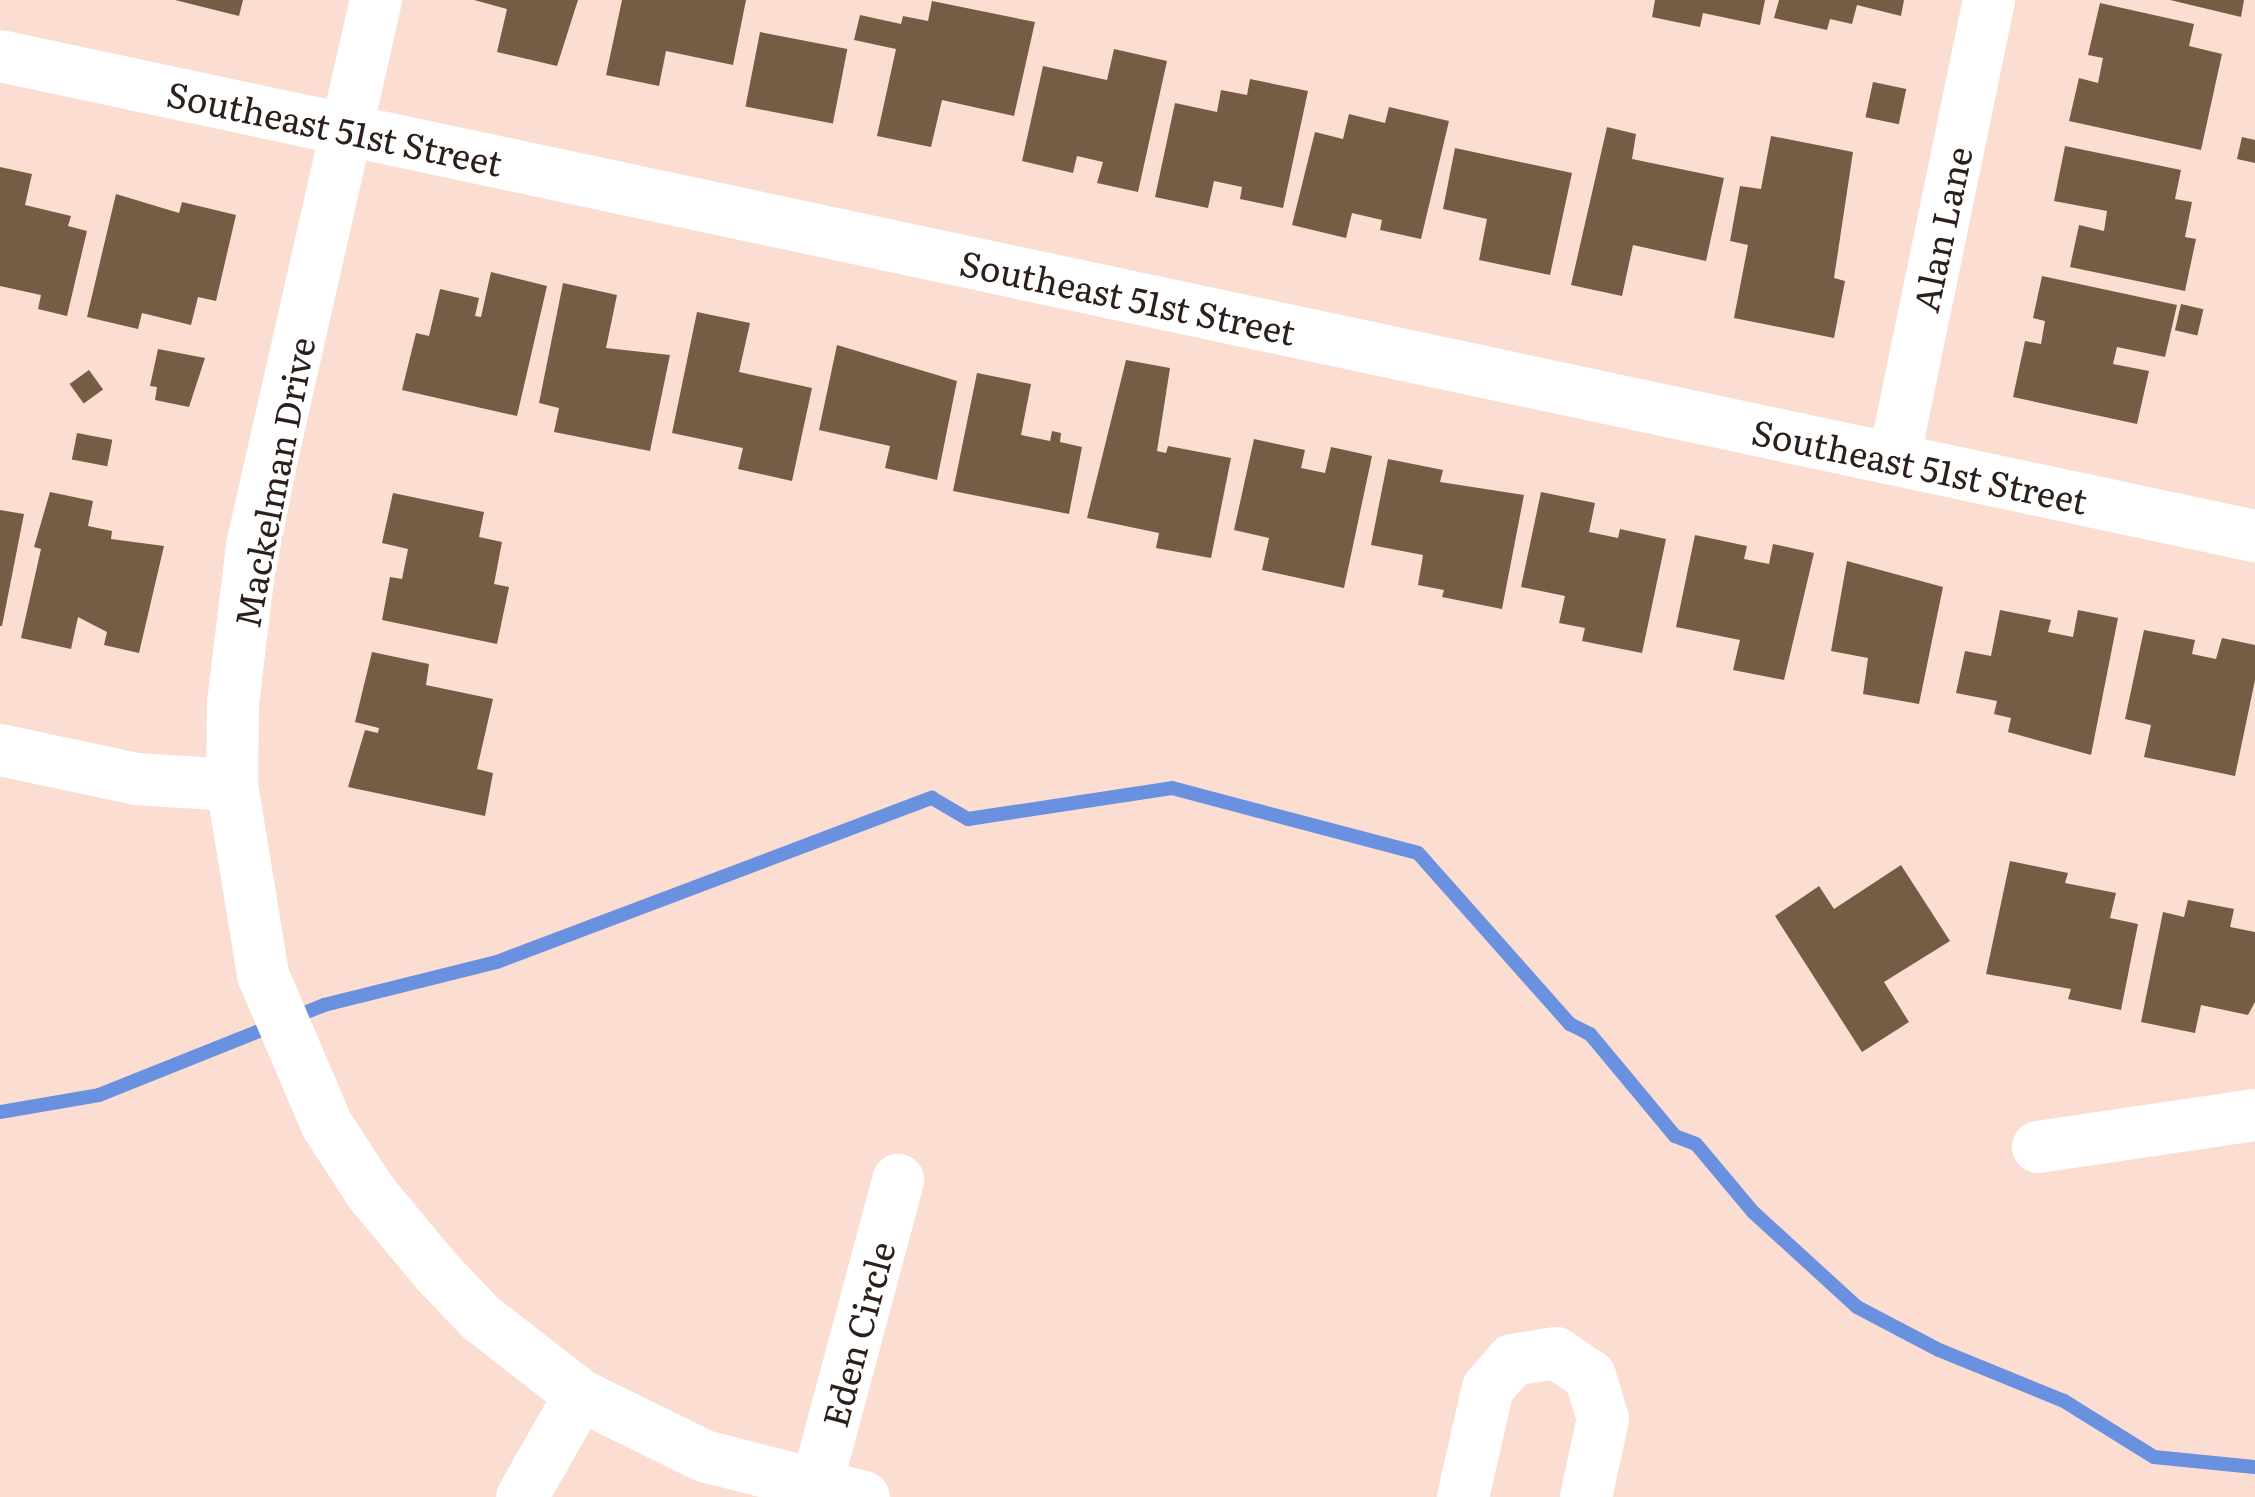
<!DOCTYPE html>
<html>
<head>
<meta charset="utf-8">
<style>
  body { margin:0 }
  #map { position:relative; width:2255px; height:1497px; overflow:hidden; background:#fbded1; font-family:Literata,serif }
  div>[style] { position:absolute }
  .stream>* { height:14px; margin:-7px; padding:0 7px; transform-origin:7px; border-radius:7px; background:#6a90e0 }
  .building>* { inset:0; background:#745c45; transform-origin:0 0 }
  .minor>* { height:52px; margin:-26px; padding:0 26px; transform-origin:26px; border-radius:26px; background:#fff }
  span { translate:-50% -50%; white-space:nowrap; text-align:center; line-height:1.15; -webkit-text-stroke:10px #fff; paint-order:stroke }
  .street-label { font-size:35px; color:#2d201a }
</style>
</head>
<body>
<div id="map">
  <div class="stream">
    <i style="left:0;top:1112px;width:100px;rotate:-9.7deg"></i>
    <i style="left:99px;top:1095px;width:242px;rotate:-21.8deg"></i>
    <i style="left:324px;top:1005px;width:178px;rotate:-14deg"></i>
    <i style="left:497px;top:962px;width:465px;rotate:-20.7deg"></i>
    <i style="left:932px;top:798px;width:42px;rotate:30.3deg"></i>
    <i style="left:968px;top:819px;width:206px;rotate:-8.6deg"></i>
    <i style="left:1172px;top:788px;width:254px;rotate:14.8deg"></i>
    <i style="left:1418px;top:853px;width:229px;rotate:48.4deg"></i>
    <i style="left:1570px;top:1024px;width:22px;rotate:27deg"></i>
    <i style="left:1590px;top:1034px;width:133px;rotate:50.2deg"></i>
    <i style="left:1675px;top:1136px;width:22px;rotate:21deg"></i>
    <i style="left:1696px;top:1144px;width:89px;rotate:50deg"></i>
    <i style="left:1753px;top:1212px;width:141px;rotate:42.4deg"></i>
    <i style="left:1857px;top:1307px;width:93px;rotate:27.7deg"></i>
    <i style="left:1939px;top:1350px;width:135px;rotate:22.2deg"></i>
    <i style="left:2064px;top:1401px;width:106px;rotate:31.9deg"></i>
    <i style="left:2154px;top:1457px;width:101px;rotate:5.7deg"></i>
  </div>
  <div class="building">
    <i style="clip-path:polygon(175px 0,243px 0,239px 16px)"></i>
    <i style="clip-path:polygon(474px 0,578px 0,557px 66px,497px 52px,507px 9px)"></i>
    <i style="clip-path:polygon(622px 0,746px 0,733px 65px,666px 51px,659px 86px,606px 75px)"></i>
    <i style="clip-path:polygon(1655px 0,1765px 0,1760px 25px,1703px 13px,1700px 27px,1652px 17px)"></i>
    <i style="clip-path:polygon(1779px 0,1904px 0,1901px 16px,1857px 5px,1852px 24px,1830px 19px,1827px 30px,1774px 18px)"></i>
    <i style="clip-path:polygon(2170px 0,2244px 0,2241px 17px)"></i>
    <i style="clip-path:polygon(932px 1px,1035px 22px,1014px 116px,942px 100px,931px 147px,877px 136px,896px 49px,854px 40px,860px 15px,901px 24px,903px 16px,928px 21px)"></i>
    <i style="clip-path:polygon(2100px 3px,2194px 24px,2189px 46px,2222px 54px,2201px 150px,2069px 121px,2079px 78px,2098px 83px,2103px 58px,2088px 55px)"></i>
    <i style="left:760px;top:32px;width:89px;height:76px;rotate:11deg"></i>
    <i style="clip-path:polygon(1114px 49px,1167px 61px,1138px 192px,1097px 183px,1103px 162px,1077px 156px,1073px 173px,1022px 161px,1043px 66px,1107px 80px)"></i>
    <i style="clip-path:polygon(1250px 79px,1308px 91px,1283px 208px,1240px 199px,1242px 187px,1214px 181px,1208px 208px,1155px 197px,1175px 103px,1217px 112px,1221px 90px,1247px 95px)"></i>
    <i style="left:1873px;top:82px;width:34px;height:36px;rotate:12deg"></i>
    <i style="clip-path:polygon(1389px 107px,1449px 121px,1421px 239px,1380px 230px,1382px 220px,1352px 213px,1346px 238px,1292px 225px,1315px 132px,1343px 139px,1349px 114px,1385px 123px)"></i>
    <i style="clip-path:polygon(1607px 127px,1636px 134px,1632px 159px,1724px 178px,1706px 261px,1633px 245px,1622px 296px,1571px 285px)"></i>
    <i style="clip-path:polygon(1771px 136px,1853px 152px,1834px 278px,1845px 281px,1834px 338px,1734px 318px,1748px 245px,1730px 241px,1740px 186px,1761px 189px)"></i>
    <i style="clip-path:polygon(2242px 137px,2255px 140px,2255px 163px,2237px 159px)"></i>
    <i style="clip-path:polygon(2065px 146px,2181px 170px,2175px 199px,2192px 202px,2185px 237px,2196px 239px,2185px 291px,2070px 267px,2079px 225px,2104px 231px,2107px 211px,2054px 201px)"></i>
    <i style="clip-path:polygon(1455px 148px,1572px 173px,1550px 275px,1479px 260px,1487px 219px,1443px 209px)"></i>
    <i style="clip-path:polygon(0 167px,32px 174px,25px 205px,71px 216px,68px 226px,87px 231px,67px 316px,38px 309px,41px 295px,0 286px)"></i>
    <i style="clip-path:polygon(116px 194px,179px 213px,182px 202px,236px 215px,216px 301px,198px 297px,191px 325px,142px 313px,138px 329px,87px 317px)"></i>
    <i style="clip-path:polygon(491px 272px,547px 286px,517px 416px,402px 390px,416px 333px,429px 336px,440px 289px,479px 298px,475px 316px,481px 317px)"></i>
    <i style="clip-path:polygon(2042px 276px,2177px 305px,2165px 357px,2117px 347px,2113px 364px,2149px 371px,2137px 424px,2013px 397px,2025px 341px,2041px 344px,2045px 321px,2033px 318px)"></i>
    <i style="clip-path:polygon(563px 283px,617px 295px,606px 348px,670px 355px,650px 451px,554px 432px,559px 408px,539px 403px)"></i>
    <i style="left:2181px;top:304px;width:23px;height:27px;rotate:13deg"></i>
    <i style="clip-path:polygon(697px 312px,750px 323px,739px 372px,812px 388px,792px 481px,738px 469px,743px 448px,672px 433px)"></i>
    <i style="clip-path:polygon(837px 345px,957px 381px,937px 480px,885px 468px,890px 446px,819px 430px)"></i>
    <i style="clip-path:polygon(158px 349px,205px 358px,189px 407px,155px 400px,157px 387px,150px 386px)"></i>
    <i style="clip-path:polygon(1126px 360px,1170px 368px,1157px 451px,1166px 453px,1168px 446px,1231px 458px,1211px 558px,1156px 548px,1159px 533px,1087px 518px)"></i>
    <i style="left:89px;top:370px;width:24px;height:24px;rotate:54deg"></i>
    <i style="clip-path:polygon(977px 373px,1031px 384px,1021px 435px,1050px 441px,1052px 431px,1061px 433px,1060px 442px,1082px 447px,1069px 514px,953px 491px)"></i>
    <i style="left:77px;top:433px;width:36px;height:27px;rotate:11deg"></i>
    <i style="clip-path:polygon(1254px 439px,1305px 450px,1301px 468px,1325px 473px,1331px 447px,1372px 456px,1344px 588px,1262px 570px,1269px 538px,1234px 530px)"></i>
    <i style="clip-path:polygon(1388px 459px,1443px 470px,1440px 482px,1524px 495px,1502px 609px,1442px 597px,1444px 590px,1418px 585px,1423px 555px,1371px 545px)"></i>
    <i style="clip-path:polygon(50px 492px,93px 501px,88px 526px,112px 531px,111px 539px,164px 546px,139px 653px,104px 645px,107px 632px,78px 617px,71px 649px,21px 638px,41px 549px,34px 547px)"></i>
    <i style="clip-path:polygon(1541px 492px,1595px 503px,1589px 532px,1618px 538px,1620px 529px,1666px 539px,1642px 653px,1582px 641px,1585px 628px,1559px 623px,1565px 596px,1521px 587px)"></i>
    <i style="clip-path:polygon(393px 493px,484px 512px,479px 537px,502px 542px,494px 584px,509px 587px,497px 644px,382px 620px,390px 577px,402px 579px,408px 549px,382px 543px)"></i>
    <i style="clip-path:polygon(0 510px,24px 514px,2px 626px,0 626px)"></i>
    <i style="clip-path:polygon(1695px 535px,1747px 546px,1744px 559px,1769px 564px,1773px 544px,1814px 553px,1784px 680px,1733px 670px,1740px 640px,1676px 627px)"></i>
    <i style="clip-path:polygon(1847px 561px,1943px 587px,1919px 704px,1863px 694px,1868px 658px,1831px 651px)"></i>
    <i style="clip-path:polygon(2000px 610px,2051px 620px,2048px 632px,2073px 637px,2078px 610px,2118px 618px,2091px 755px,2008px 732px,2011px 718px,1994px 714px,1997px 701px,1956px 693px,1965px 651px,1991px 656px)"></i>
    <i style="clip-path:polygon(2144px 630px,2195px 640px,2192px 654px,2216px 659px,2222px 638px,2255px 645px,2255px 680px,2235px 776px,2144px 757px,2151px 725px,2125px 719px)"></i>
    <i style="clip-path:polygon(372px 652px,429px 664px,426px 685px,493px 699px,477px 769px,493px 773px,485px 816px,348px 787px,365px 730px,378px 733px,379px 728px,355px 722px)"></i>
    <i style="clip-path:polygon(2010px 861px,2068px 873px,2065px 883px,2116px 893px,2110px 918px,2138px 924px,2121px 1010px,2068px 999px,2071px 989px,1986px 974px)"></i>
    <i style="clip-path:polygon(1901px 865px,1950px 941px,1884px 982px,1909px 1022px,1862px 1052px,1775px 916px,1819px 886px,1834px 909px)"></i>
    <i style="clip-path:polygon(2188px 900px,2234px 909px,2230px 927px,2255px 932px,2255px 1002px,2248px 1015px,2201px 1005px,2195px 1033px,2141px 1022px,2163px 912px,2184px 917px)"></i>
  </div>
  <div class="minor">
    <i style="left:376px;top:0;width:560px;rotate:102.8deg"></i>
    <i style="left:252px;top:546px;width:157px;rotate:96.9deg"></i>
    <i style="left:233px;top:702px;width:83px;rotate:90.7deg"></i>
    <i style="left:232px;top:785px;width:193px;rotate:80.7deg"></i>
    <i style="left:263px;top:975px;width:163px;rotate:66.9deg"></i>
    <i style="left:327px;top:1125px;width:82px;rotate:56.9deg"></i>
    <i style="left:372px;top:1194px;width:102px;rotate:50.2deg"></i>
    <i style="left:437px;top:1272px;width:64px;rotate:46.3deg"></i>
    <i style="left:481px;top:1318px;width:125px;rotate:37.9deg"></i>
    <i style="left:580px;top:1395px;width:117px;rotate:119.6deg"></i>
    <i style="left:0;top:56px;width:2306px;rotate:12.02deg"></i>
    <i style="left:1894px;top:459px;width:469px;rotate:-78.3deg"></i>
    <i style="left:0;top:750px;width:139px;rotate:12deg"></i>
    <i style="left:136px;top:779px;width:96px;rotate:3.6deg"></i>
    <i style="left:2038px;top:1147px;width:219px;rotate:-8.4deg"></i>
    <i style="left:580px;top:1395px;width:138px;rotate:26.2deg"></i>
    <i style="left:704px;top:1456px;width:165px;rotate:14.4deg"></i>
    <i style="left:816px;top:1487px;width:318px;rotate:-75deg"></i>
    <i style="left:1463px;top:1497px;width:112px;rotate:-77.1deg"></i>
    <i style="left:1488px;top:1388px;width:37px;rotate:-49deg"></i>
    <i style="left:1512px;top:1360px;width:45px;rotate:-9deg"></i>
    <i style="left:1556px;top:1353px;width:41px;rotate:34.1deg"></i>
    <i style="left:1590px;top:1376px;width:45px;rotate:73.2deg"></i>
    <i style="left:1603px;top:1419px;width:80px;rotate:102.3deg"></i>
  </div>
  <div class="street-label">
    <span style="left:335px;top:127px;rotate:12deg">Southeast 51st Street</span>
    <span style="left:1941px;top:229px;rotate:-78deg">Alan Lane</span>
    <span style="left:1128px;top:296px;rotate:12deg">Southeast 51st Street</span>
    <span style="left:1920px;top:465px;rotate:12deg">Southeast 51st Street</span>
    <span style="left:273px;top:482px;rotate:-79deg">Mackelman Drive</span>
    <span style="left:857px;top:1334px;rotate:-75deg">Eden Circle</span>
  </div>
</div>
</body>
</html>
